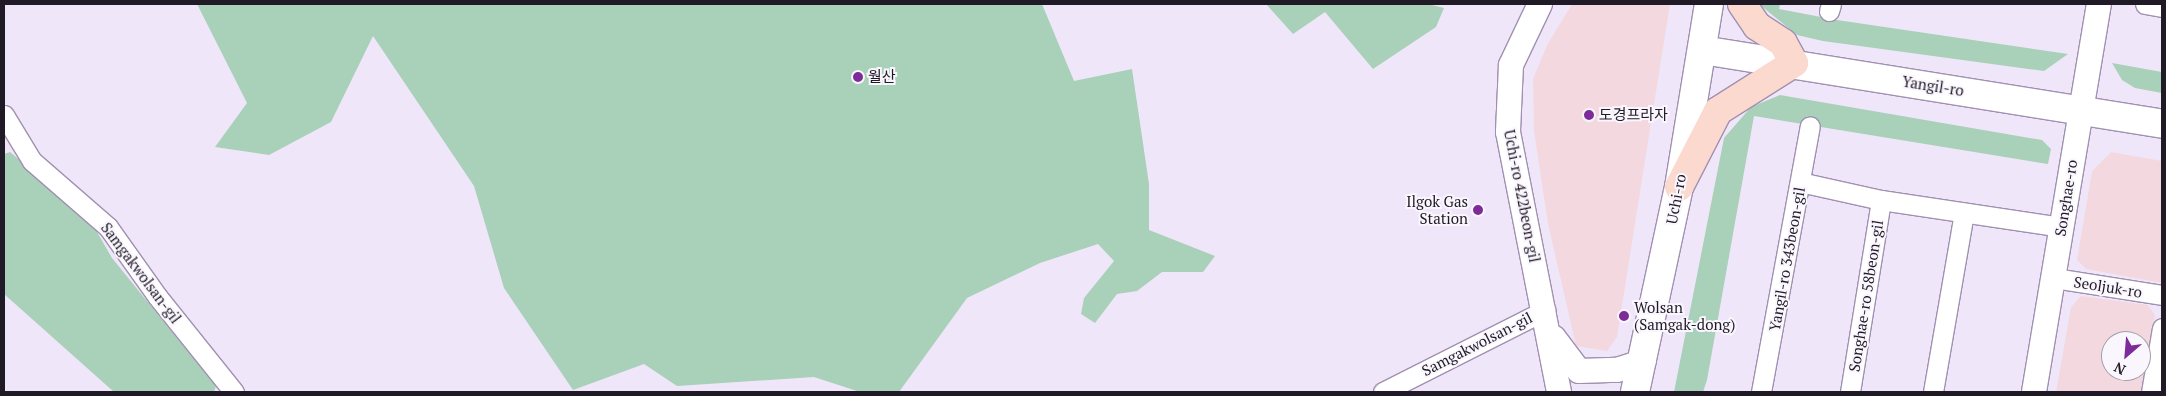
<!DOCTYPE html>
<html>
<head>
<meta charset="utf-8">
<style>
  body { margin:0 }
  #map { position:relative; width:2166px; height:396px; overflow:hidden; background:#f0e6fa; font-family:"PT Serif","Noto Sans KR",serif }
  div>[style] { position:absolute }
  .commercial>* { inset:0; background:#f3d9df }
  .green>* { inset:0; background:#a9d0b9 }
  .roads { filter:drop-shadow(1px 0 #a190b0) drop-shadow(-1px 0 #a190b0) drop-shadow(0 1px #a190b0) drop-shadow(0 -1px #a190b0) }
  .minor>* { height:19px; margin:-9.5px; padding:0 9.5px; transform-origin:9.5px; border-radius:9.5px; background:#fff }
  .tertiary>* { height:24px; margin:-12px; padding:0 12px; transform-origin:12px; border-radius:12px; background:#fff }
  .secondary>* { height:28px; margin:-14px; padding:0 14px; transform-origin:14px; border-radius:14px; background:#fff }
  .primary>* { height:28px; margin:-14px; padding:0 14px; transform-origin:14px; border-radius:14px; background:#fbd9ce }
  .dots>* { width:14px; height:14px; translate:-50% -50%; box-sizing:border-box; border:2px solid #faf6fd; border-radius:50% }
  span { translate:-50% -50%; white-space:nowrap; text-align:center; line-height:1.15; -webkit-text-stroke:4px #faf6fd; paint-order:stroke }
  .poi-label { font-size:15px; color:#201a26 }
  .left { translate:0 -50%; text-align:left }
  .right { translate:-100% -50%; text-align:right }
  .street-label { font-size:15px; color:#201a26 }
  .frame { position:absolute; inset:0; border:5px solid #201a26; pointer-events:none }
  .north { position:absolute; left:2101px; top:331px; width:50px; height:50px; box-sizing:border-box; background:#faf6fd; border:1px solid #a39ea7; border-radius:50%; rotate:207deg; font-size:14px; font-weight:700; line-height:20px; text-align:center; color:#201a26 }
  .north::after { content:''; display:block; margin:auto; width:18px; height:22px; background:#7e2b9a; clip-path:polygon(50% 0,100% 100%,50% 72%,0 100%) }
</style>
</head>
<body>
<div id="map">
  <div class="commercial">
    <i style="clip-path:polygon(1572px 4px,1670px 4px,1617px 337px,1607px 351px,1576px 346px,1548px 224px,1534px 131px,1533px 79px,1547px 45px)"></i>
    <i style="clip-path:polygon(2111px 152px,2162px 161px,2162px 283px,2086px 269px,2077px 260px,2092px 171px)"></i>
    <i style="clip-path:polygon(evenodd,2081px 296px,2148px 305px,2155px 315px,2143px 392px,2056px 392px,2071px 307px,2081px 296px,2111px 341px,2141px 341px,2141px 371px,2111px 371px,2111px 341px)"></i>
  </div>
  <div class="green">
    <i style="clip-path:polygon(197px 4px,1042px 4px,1074px 81px,1132px 69px,1149px 184px,1149px 230px,1215px 256px,1203px 272px,1162px 272px,1137px 291px,1117px 294px,1095px 323px,1081px 314px,1084px 298px,1114px 261px,1098px 244px,1040px 263px,967px 298px,899px 392px,860px 392px,814px 377px,677px 386px,644px 364px,573px 390px,504px 288px,474px 186px,373px 36px,331px 122px,269px 155px,215px 147px,247px 103px)"></i>
    <i style="clip-path:polygon(1266px 4px,1428px 4px,1444px 8px,1436px 27px,1373px 69px,1325px 12px,1293px 34px)"></i>
    <i style="clip-path:polygon(1759px 4px,1780px 4px,1779px 9px,1837px 20px,2068px 54px,2044px 71px,1823px 41px,1797px 35px)"></i>
    <i style="clip-path:polygon(2112px 63px,2162px 72px,2162px 93px,2135px 88px,2122px 80px)"></i>
    <i style="clip-path:polygon(1780px 95px,2042px 140px,2051px 149px,2048px 164px,1754px 116px,1707px 380px,1703px 392px,1674px 392px,1724px 138px,1751px 107px)"></i>
    <i style="clip-path:polygon(10px 152px,89px 218px,112px 258px,216px 386px,214px 392px,114px 392px,4px 294px,4px 154px)"></i>
  </div>
  <div class="roads">
    <div class="minor">
      <i style="left:2145px;top:4px;width:17px;rotate:10deg"></i>
      <i style="left:1829px;top:11px;width:7px;rotate:-74deg"></i>
      <i style="left:4px;top:115px;width:54px;rotate:58.7deg"></i>
      <i style="left:32px;top:161px;width:101px;rotate:41deg"></i>
      <i style="left:108px;top:227px;width:85px;rotate:54.6deg"></i>
      <i style="left:157px;top:296px;width:123px;rotate:51.3deg"></i>
      <i style="left:1800px;top:182px;width:83px;rotate:12.5deg"></i>
      <i style="left:1881px;top:200px;width:182px;rotate:8.5deg"></i>
      <i style="left:2054px;top:278px;width:109px;rotate:8.9deg"></i>
      <i style="left:1383px;top:392px;width:182px;rotate:-26.8deg"></i>
      <i style="left:1761px;top:392px;width:270px;rotate:-79.6deg"></i>
      <i style="left:1850px;top:392px;width:194px;rotate:-80.8deg"></i>
      <i style="left:1933px;top:392px;width:182px;rotate:-80.2deg"></i>
      <i style="left:2151px;top:392px;width:65px;rotate:-80.2deg"></i>
    </div>
    <div class="tertiary">
      <i style="left:1540px;top:4px;width:68px;rotate:115.4deg"></i>
      <i style="left:1511px;top:65px;width:67px;rotate:92.6deg"></i>
      <i style="left:1508px;top:132px;width:265px;rotate:78.9deg"></i>
      <i style="left:1554px;top:338px;width:41px;rotate:52.9deg"></i>
      <i style="left:1579px;top:371px;width:38px;rotate:-2deg"></i>
      <i style="left:1617px;top:370px;width:28px;rotate:-18deg"></i>
      <i style="left:2034px;top:392px;width:393px;rotate:-80.5deg"></i>
    </div>
    <div class="secondary">
      <i style="left:1702px;top:50px;width:466px;rotate:9.1deg"></i>
      <i style="left:1635px;top:392px;width:210px;rotate:-77.9deg"></i>
      <i style="left:1679px;top:187px;width:185px;rotate:-80.7deg"></i>
    </div>
    <div class="primary">
      <i style="left:1679px;top:187px;width:85px;rotate:-62.8deg"></i>
      <i style="left:1718px;top:111px;width:90px;rotate:-32.3deg"></i>
      <i style="left:1794px;top:63px;width:23px;rotate:-119deg"></i>
      <i style="left:1783px;top:43px;width:31px;rotate:-147deg"></i>
      <i style="left:1757px;top:26px;width:27px;rotate:-124deg"></i>
    </div>
  </div>
  <div class="dots">
    <i style="left:858px;top:77px;background:#7e2b9a"></i>
    <i style="left:1589px;top:115px;background:#7e2b9a"></i>
    <i style="left:1478px;top:210px;background:#7e2b9a"></i>
    <i style="left:1624px;top:316px;background:#7e2b9a"></i>
  </div>
  <div class="poi-label">
    <span class="left" style="left:868px;top:77px">월산</span>
    <span class="left" style="left:1599px;top:115px">도경프라자</span>
    <span class="right" style="left:1468px;top:210px">Ilgok Gas<br>Station</span>
    <span class="left" style="left:1634px;top:316px">Wolsan<br>(Samgak-dong)</span>
  </div>
  <div class="street-label">
    <span style="left:1933px;top:86px;rotate:9deg">Yangil-ro</span>
    <span style="left:1522px;top:196px;rotate:79deg">Uchi-ro 422beon-gil</span>
    <span style="left:2066px;top:198px;rotate:-81deg">Songhae-ro</span>
    <span style="left:1676px;top:199px;rotate:-79deg">Uchi-ro</span>
    <span style="left:1787px;top:259px;rotate:-80deg">Yangil-ro 343beon-gil</span>
    <span style="left:141px;top:273px;rotate:53deg">Samgakwolsan-gil</span>
    <span style="left:2108px;top:287px;rotate:9deg">Seoljuk-ro</span>
    <span style="left:1866px;top:296px;rotate:-81deg">Songhae-ro 58beon-gil</span>
    <span style="left:1477px;top:344px;rotate:-27deg">Samgakwolsan-gil</span>
  </div>
  <div class="frame"></div>
  <div class="north">N</div>
</div>
</body>
</html>
